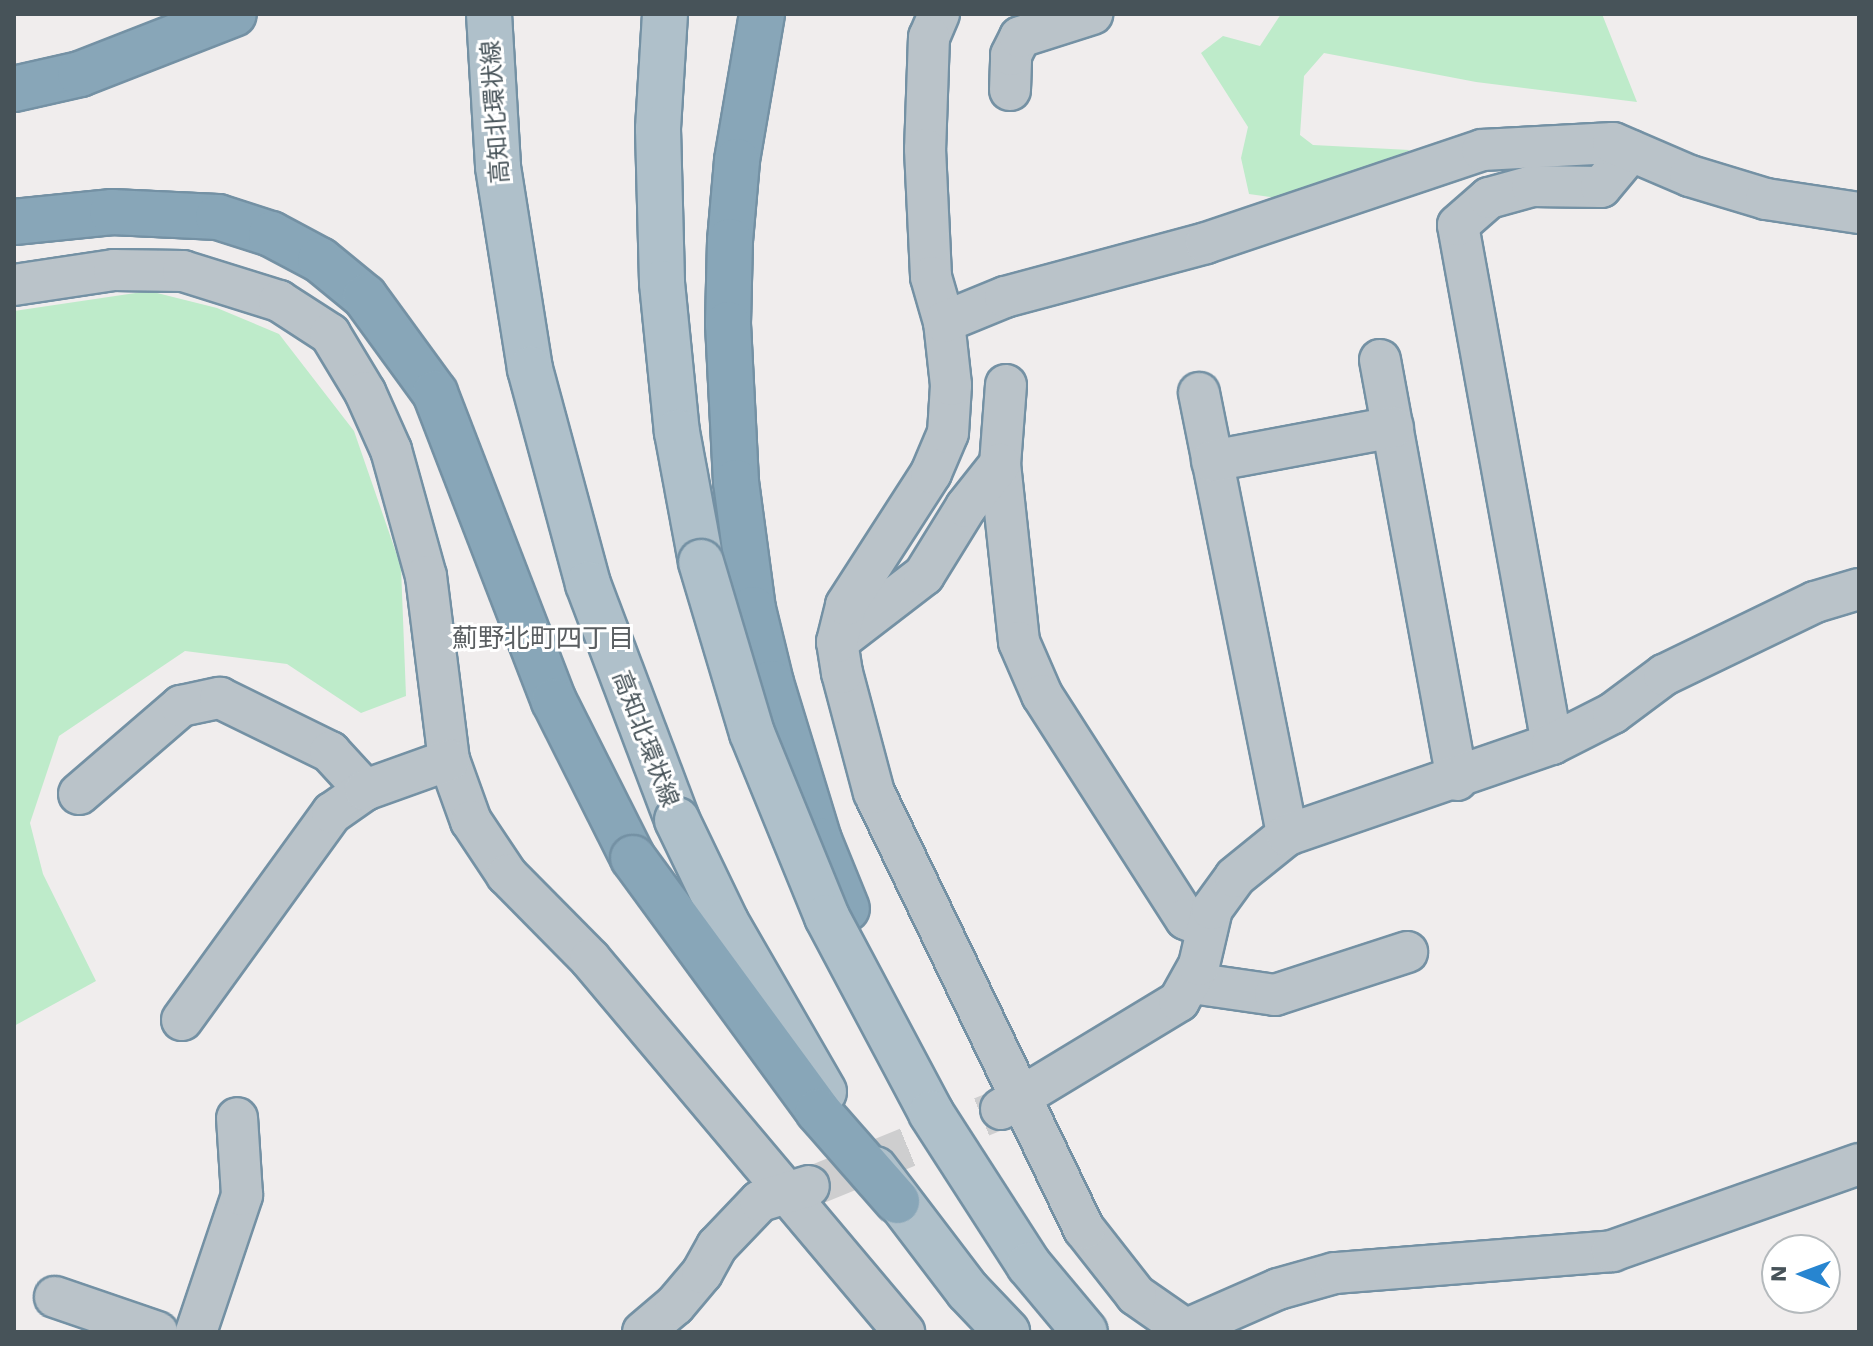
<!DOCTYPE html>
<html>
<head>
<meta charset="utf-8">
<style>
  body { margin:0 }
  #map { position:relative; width:1873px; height:1346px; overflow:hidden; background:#f0eded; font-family:"Work Sans","Noto Sans JP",sans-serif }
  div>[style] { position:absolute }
  .green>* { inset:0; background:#beebca }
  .minor-tunnel>* { height:40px; margin-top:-20px; transform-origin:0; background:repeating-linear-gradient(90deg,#cececf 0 40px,transparent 0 60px) }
  .roads { filter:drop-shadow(2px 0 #7491a4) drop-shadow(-2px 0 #7491a4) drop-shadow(0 2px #7491a4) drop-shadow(0 -2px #7491a4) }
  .minor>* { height:40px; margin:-20px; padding:0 20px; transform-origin:20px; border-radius:20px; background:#bac3c9 }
  .primary>* { height:44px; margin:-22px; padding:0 22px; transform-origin:22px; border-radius:22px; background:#afc0ca }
  .motorway>* { height:44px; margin:-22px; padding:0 22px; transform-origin:22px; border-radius:22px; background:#88a6b8 }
  .bridges { filter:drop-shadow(2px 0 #7491a4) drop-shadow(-2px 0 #7491a4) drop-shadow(0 2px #7491a4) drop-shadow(0 -2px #7491a4) }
  .primary-bridge>* { height:44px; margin:-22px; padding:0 22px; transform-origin:22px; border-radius:22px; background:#afc0ca }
  .motorway-bridge>* { height:44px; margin:-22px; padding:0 22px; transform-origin:22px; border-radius:22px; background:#88a6b8 }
  span { translate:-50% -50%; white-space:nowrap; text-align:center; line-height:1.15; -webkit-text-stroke:6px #fff; paint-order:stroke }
  .street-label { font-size:24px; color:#475359 }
  .neighbourhood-label { font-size:26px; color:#5a5e61 }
  .frame { position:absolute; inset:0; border:16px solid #475359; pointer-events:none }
  .north { position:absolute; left:1761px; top:1234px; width:80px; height:80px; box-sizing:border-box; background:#fff; border:2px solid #b5babd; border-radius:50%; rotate:271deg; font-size:22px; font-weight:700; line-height:32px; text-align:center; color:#475359 }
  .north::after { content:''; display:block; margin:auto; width:28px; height:36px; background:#2785d0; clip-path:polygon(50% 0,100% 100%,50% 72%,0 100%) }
</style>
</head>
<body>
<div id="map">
  <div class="green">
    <i style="clip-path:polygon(1281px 14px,1602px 14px,1637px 102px,1476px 82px,1324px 53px,1304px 76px,1300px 135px,1313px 145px,1410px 150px,1358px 174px,1277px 198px,1249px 194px,1241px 158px,1248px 127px,1201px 53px,1223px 36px,1260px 46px)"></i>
    <i style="clip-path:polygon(149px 291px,217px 308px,279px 334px,354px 431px,401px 567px,406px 696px,361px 713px,287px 664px,185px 651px,59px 736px,30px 823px,43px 874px,96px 981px,14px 1026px,14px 311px)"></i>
  </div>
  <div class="minor-tunnel">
    <i style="left:815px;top:1185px;width:201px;rotate:-22.2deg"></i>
  </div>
  <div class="roads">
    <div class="minor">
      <i style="left:939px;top:14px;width:25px;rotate:113deg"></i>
      <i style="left:929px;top:37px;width:112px;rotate:92deg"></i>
      <i style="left:925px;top:149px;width:128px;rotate:87.3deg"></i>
      <i style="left:931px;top:277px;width:47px;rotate:73.9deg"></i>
      <i style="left:1010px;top:90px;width:35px;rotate:-88deg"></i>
      <i style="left:1011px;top:55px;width:20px;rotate:-63deg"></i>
      <i style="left:1020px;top:37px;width:76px;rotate:-17.7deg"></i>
      <i style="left:14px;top:285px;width:101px;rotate:-8.5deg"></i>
      <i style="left:114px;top:270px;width:69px;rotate:0.8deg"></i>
      <i style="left:183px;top:271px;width:101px;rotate:17.4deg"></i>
      <i style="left:279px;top:301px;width:61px;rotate:32.9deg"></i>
      <i style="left:330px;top:334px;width:68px;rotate:58.9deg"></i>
      <i style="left:365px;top:392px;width:64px;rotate:65.9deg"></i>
      <i style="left:391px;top:450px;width:131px;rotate:74.5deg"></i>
      <i style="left:426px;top:576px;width:185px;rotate:82.9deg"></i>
      <i style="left:449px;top:760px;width:65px;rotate:70.2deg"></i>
      <i style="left:471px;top:821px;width:65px;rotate:56.3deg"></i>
      <i style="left:507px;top:875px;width:118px;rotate:45.3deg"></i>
      <i style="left:590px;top:959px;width:488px;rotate:49.9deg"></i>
      <i style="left:1380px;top:360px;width:427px;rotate:79.6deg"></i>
      <i style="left:1006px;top:385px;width:79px;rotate:94.3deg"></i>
      <i style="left:1000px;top:464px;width:179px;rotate:83.9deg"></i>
      <i style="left:1019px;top:642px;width:58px;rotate:66.5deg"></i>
      <i style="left:1042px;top:695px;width:266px;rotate:57.3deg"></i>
      <i style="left:1186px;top:919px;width:23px;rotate:23deg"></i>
      <i style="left:1199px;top:393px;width:451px;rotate:78.7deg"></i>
      <i style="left:1212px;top:461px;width:184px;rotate:-10.6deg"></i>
      <i style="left:837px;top:642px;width:110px;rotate:-37.6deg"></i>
      <i style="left:924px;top:575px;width:80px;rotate:-58.3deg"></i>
      <i style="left:966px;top:507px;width:55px;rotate:-51.7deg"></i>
      <i style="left:1552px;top:744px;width:527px;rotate:-100.27deg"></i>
      <i style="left:1458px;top:225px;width:41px;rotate:-41.1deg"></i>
      <i style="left:1489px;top:198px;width:45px;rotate:-15.6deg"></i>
      <i style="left:1532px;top:186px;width:69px;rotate:0.8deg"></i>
      <i style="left:1601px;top:187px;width:47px;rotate:-50.2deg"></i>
      <i style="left:79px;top:794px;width:135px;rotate:-40.8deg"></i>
      <i style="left:181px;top:706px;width:40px;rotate:-12deg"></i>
      <i style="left:220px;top:698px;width:123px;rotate:26.1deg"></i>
      <i style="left:330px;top:752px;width:52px;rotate:47.4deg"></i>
      <i style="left:1192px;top:983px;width:84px;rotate:8.2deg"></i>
      <i style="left:1275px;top:995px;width:139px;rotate:-18deg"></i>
      <i style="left:182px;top:1020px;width:256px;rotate:-54.1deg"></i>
      <i style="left:332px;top:813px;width:40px;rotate:-34.9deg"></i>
      <i style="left:365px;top:790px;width:89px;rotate:-19.7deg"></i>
      <i style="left:1001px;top:1109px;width:208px;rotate:-31.2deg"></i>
      <i style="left:1179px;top:1001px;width:41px;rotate:-60.9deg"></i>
      <i style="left:1199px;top:965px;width:57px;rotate:-76.9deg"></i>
      <i style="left:1212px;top:909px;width:39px;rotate:-54deg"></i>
      <i style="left:1235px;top:877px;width:67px;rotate:-38.9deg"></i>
      <i style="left:1287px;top:835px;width:280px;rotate:-19deg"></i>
      <i style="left:1552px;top:744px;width:68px;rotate:-26.9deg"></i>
      <i style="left:1613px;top:713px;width:64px;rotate:-36.7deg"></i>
      <i style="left:1664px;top:675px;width:168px;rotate:-25.8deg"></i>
      <i style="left:1815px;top:602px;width:46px;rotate:-16.5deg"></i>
      <i style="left:55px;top:1297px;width:108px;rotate:18.9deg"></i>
      <i style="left:196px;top:1332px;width:145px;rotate:-71.4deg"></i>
      <i style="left:242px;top:1195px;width:77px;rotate:-93.7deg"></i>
      <i style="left:643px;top:1332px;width:42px;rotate:-40.2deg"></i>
      <i style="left:675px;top:1305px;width:42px;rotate:-49.8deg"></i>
      <i style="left:702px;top:1273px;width:31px;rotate:-61deg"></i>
      <i style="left:717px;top:1246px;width:62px;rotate:-46.3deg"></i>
      <i style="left:760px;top:1201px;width:51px;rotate:-17deg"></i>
      <i style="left:1180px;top:1332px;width:107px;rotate:-23.7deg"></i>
      <i style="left:1278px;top:1289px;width:59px;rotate:-15.7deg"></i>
      <i style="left:1335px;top:1273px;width:278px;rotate:-4.5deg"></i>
      <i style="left:1612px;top:1251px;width:262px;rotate:-19.4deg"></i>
      <i style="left:1189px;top:1332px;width:65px;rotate:-145.1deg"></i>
      <i style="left:1136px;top:1295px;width:84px;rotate:-128.2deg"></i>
      <i style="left:1084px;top:1229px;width:484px;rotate:-115.7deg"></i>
      <i style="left:874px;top:793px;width:124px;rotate:-104.9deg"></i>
      <i style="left:842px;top:673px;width:31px;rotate:-99deg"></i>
      <i style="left:837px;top:642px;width:38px;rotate:-76deg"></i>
      <i style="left:846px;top:605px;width:157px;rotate:-57.2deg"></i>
      <i style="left:931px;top:473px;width:43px;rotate:-67deg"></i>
      <i style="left:948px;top:433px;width:48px;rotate:-86.4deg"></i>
      <i style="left:951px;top:385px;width:63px;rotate:-96.3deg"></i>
      <i style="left:944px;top:322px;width:66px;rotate:-22.3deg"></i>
      <i style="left:1005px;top:297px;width:208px;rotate:-15deg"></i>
      <i style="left:1206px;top:243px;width:291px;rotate:-18.6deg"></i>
      <i style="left:1482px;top:150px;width:131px;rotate:-3.1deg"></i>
      <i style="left:1613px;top:143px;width:84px;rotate:23.2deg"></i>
      <i style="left:1690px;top:176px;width:79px;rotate:16.8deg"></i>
      <i style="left:1766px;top:199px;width:94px;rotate:8.6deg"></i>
    </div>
    <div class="primary">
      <i style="left:489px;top:14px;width:153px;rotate:86.6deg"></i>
      <i style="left:498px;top:167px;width:205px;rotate:81deg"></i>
      <i style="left:530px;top:369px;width:223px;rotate:74.9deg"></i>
      <i style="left:588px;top:584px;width:252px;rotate:69.3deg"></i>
      <i style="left:665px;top:14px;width:115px;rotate:93.5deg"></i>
      <i style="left:658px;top:129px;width:154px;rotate:88.5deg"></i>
      <i style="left:662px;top:283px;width:150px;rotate:84.3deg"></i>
      <i style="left:677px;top:432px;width:132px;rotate:79.5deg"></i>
    </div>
    <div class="motorway">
      <i style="left:762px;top:14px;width:149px;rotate:99.7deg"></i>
      <i style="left:737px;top:161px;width:80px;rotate:95deg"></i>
      <i style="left:730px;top:241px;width:83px;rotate:91.4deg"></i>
      <i style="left:728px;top:324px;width:158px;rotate:87.1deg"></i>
      <i style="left:736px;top:482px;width:128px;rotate:82.4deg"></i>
      <i style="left:753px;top:609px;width:76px;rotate:76.3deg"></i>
      <i style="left:771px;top:683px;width:164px;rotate:73deg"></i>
      <i style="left:819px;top:840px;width:74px;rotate:67.9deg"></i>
      <i style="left:14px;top:89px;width:68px;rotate:-12.8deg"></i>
      <i style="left:80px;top:74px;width:165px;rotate:-21.3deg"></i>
      <i style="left:14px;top:222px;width:99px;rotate:-5.8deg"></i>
      <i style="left:112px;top:212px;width:106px;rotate:2.7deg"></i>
      <i style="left:218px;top:217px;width:56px;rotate:17.8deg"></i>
      <i style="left:271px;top:234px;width:55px;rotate:28deg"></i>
      <i style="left:320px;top:260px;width:58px;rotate:39.4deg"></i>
      <i style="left:365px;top:297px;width:119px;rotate:53.9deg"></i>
      <i style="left:435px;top:393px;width:330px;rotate:68.9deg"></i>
      <i style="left:554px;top:701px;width:176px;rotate:63.3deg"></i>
    </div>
  </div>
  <div class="bridges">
    <div class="primary-bridge">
      <i style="left:701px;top:562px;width:178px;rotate:73.4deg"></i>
      <i style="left:752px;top:733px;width:199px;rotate:67.8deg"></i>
      <i style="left:827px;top:917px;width:222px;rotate:62deg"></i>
      <i style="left:931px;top:1113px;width:181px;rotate:57.2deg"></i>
      <i style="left:1029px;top:1265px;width:87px;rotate:50.1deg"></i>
      <i style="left:677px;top:820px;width:113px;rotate:64.3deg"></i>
      <i style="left:726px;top:922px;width:196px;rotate:60deg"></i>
      <i style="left:875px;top:1169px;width:153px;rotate:52.7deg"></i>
      <i style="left:968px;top:1291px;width:57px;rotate:46.4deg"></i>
    </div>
    <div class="motorway-bridge">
      <i style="left:633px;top:858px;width:313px;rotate:53.8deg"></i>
      <i style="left:818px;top:1111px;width:120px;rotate:48.7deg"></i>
    </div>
  </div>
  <div class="street-label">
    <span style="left:496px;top:112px;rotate:-94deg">高知北環状線</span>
    <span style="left:645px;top:739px;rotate:69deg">高知北環状線</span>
  </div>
  <div class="neighbourhood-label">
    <span style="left:543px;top:639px">薊野北町四丁目</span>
  </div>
  <div class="frame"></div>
  <div class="north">N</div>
</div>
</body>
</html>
